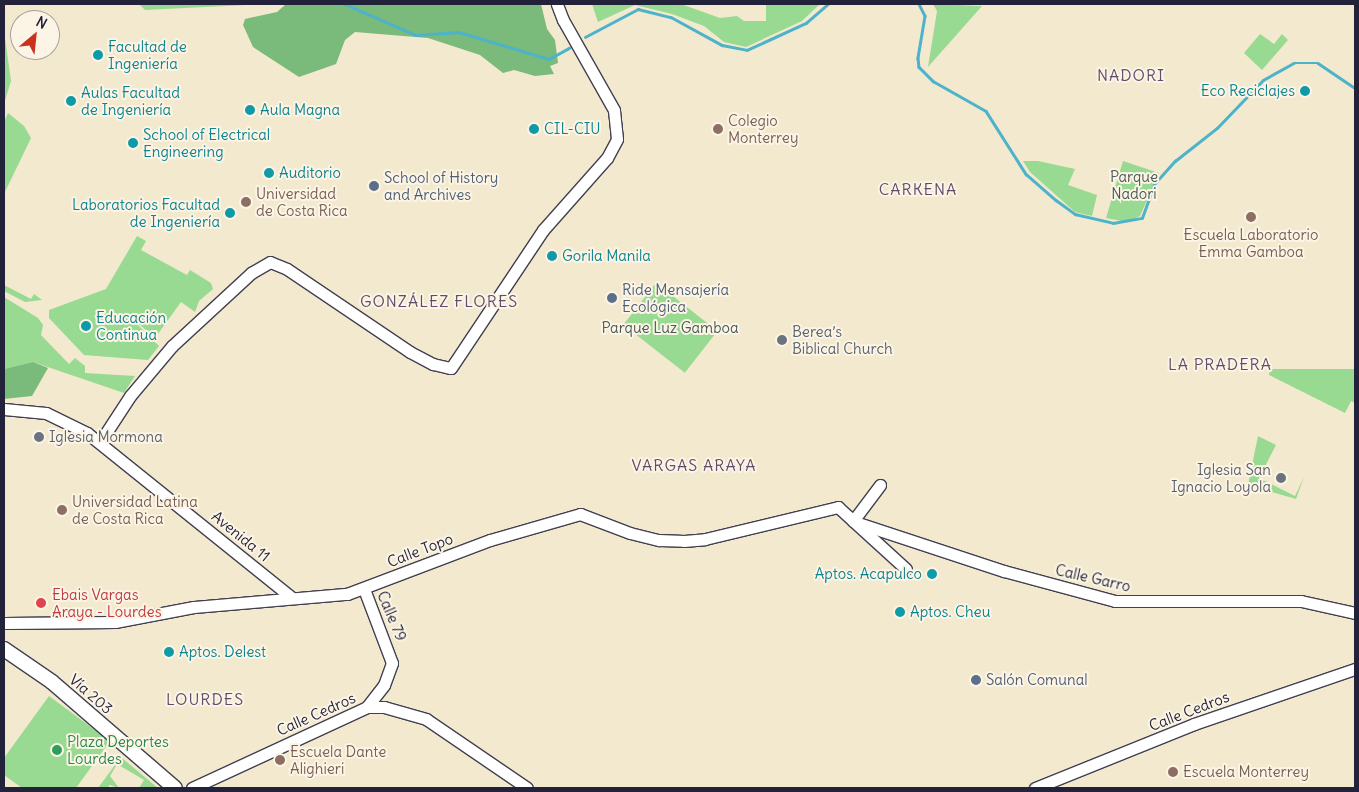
<!DOCTYPE html>
<html>
<head>
<meta charset="utf-8">
<style>
  body { margin:0 }
  #map { position:relative; width:1359px; height:792px; overflow:hidden; background:#f2e9ce; font-family:Delius,sans-serif }
  div>[style] { position:absolute }
  .green>* { inset:0; background:#98da91; transform-origin:0 0 }
  .forest>* { inset:0; background:#7aba7b }
  .stream>* { height:2.5px; margin:-1.25px; padding:0 1.25px; transform-origin:1.25px; border-radius:1.25px; background:#4cb3cb }
  .roads { filter:drop-shadow(1px 0 #414051) drop-shadow(-1px 0 #414051) drop-shadow(0 1px #414051) drop-shadow(0 -1px #414051) }
  .minor>* { height:11px; margin:-5.5px; padding:0 5.5px; transform-origin:5.5px; border-radius:5.5px; background:#fff }
  .major>* { height:14px; margin:-7px; padding:0 7px; transform-origin:7px; border-radius:7px; background:#fff }
  .dots>* { width:14px; height:14px; translate:-50% -50%; box-sizing:border-box; border:2px solid #fcf5e5; border-radius:50% }
  span { translate:-50% -50%; white-space:nowrap; text-align:center; line-height:1.15; -webkit-text-stroke:4px #fcf5e5; paint-order:stroke }
  .culture-label { font-size:15px; color:#0d838f }
  .left { translate:0 -50%; text-align:left }
  .right { translate:-100% -50%; text-align:right }
  .education-label { font-size:15px; color:#785e54 }
  .park-label { font-size:15px; color:#455955 }
  .service-label { font-size:15px; color:#4e5e75 }
  .worship-label { font-size:15px; color:#5b616d }
  .street-label { font-size:15px; color:#22223b }
  .health-label { font-size:15px; color:#be3a42 }
  .leisure-label { font-size:15px; color:#27864d }
  .neighbourhood-label { font-size:16px; color:#614c6b; letter-spacing:1px }
  .frame { position:absolute; inset:0; border:5px solid #22223b; pointer-events:none }
  .north { position:absolute; left:10px; top:10px; width:50px; height:50px; box-sizing:border-box; background:#fcf5e5; border:1px solid #a5a1a1; border-radius:50%; rotate:28deg; font-size:14px; font-weight:700; line-height:20px; text-align:center; color:#22223b }
  .north::after { content:''; display:block; margin:auto; width:18px; height:22px; background:#c8321e; clip-path:polygon(50% 0,100% 100%,50% 72%,0 100%) }
</style>
</head>
<body>
<div id="map">
  <div class="green">
    <i style="clip-path:polygon(139px 4px,265px 4px,145px 10px)"></i>
    <i style="clip-path:polygon(592px 4px,681px 4px,720px 18px,737px 16px,744px 21px,766px 21px,766px 4px,820px 4px,802px 21px,746px 47px,724px 42px,704px 26px,672px 14px,635px 5px,598px 22px)"></i>
    <i style="clip-path:polygon(933px 4px,982px 6px,928px 67px,937px 11px)"></i>
    <i style="clip-path:polygon(4px 31px,11px 81px,4px 104px)"></i>
    <i style="clip-path:polygon(1260px 34px,1274px 44px,1282px 34px,1288px 40px,1262px 70px,1244px 53px)"></i>
    <i style="clip-path:polygon(8px 113px,24px 126px,31px 138px,4px 194px,4px 122px)"></i>
    <i style="clip-path:polygon(1023px 161px,1038px 161px,1075px 169px,1068px 185px,1097px 195px,1092px 216px,1075px 212px,1030px 172px)"></i>
    <i style="clip-path:polygon(1123px 161px,1159px 173px,1140px 216px,1127px 222px,1106px 218px)"></i>
    <i style="clip-path:polygon(137px 236px,146px 241px,141px 250px,187px 275px,190px 270px,211px 283px,213px 289px,199px 301px,195px 312px,181px 302px,155px 338px,124px 311px,159px 346px,148px 360px,84px 355px,49px 318px,49px 310px,106px 289px)"></i>
    <i style="left:656px;top:283px;width:78px;height:53px;rotate:38deg"></i>
    <i style="clip-path:polygon(4px 285px,31px 299px,34px 294px,42px 300px,25px 302px,4px 291px)"></i>
    <i style="clip-path:polygon(4px 297px,38px 318px,43px 325px,41px 335px,69px 364px,75px 358px,85px 366px,85px 373px,135px 376px,124px 393px,33px 362px,4px 369px)"></i>
    <i style="clip-path:polygon(1270px 369px,1355px 369px,1355px 403px,1351px 401px,1345px 413px,1269px 375px)"></i>
    <i style="clip-path:polygon(1258px 436px,1276px 445px,1259px 478px,1295px 496px,1304px 477px,1296px 499px,1248px 485px)"></i>
    <i style="clip-path:polygon(49px 696px,110px 741px,76px 788px,22px 788px,4px 775px,4px 758px)"></i>
    <i style="clip-path:polygon(121px 757px,122px 758px,158px 788px,139px 788px,144px 780px,117px 764px,110px 776px,119px 788px,110px 785px,107px 788px,98px 788px)"></i>
  </div>
  <div class="forest">
    <i style="clip-path:polygon(286px 4px,541px 4px,547px 29px,555px 40px,558px 63px,550px 66px,554px 74px,535px 76px,514px 70px,503px 73px,480px 55px,428px 38px,355px 32px,345px 40px,336px 64px,299px 77px,253px 47px,243px 25px,245px 19px,277px 12px)"></i>
    <i style="clip-path:polygon(33px 362px,48px 368px,32px 396px,4px 399px,4px 369px)"></i>
  </div>
  <div class="stream">
    <i style="left:345px;top:4px;width:77px;rotate:23.6deg"></i>
    <i style="left:416px;top:35px;width:43px;rotate:-4deg"></i>
    <i style="left:459px;top:32px;width:94px;rotate:16.7deg"></i>
    <i style="left:549px;top:59px;width:23px;rotate:-29deg"></i>
    <i style="left:919px;top:4px;width:13px;rotate:63deg"></i>
    <i style="left:925px;top:16px;width:43px;rotate:99.5deg"></i>
    <i style="left:918px;top:58px;width:9px;rotate:84deg"></i>
    <i style="left:919px;top:67px;width:20px;rotate:45deg"></i>
    <i style="left:933px;top:81px;width:61px;rotate:29.5deg"></i>
    <i style="left:986px;top:111px;width:75px;rotate:57.6deg"></i>
    <i style="left:1026px;top:174px;width:40px;rotate:41deg"></i>
    <i style="left:1056px;top:200px;width:24px;rotate:36deg"></i>
    <i style="left:1075px;top:214px;width:39px;rotate:13deg"></i>
    <i style="left:1113px;top:223px;width:29px;rotate:-10deg"></i>
    <i style="left:1142px;top:218px;width:37px;rotate:-70deg"></i>
    <i style="left:1155px;top:183px;width:30px;rotate:-48deg"></i>
    <i style="left:1175px;top:161px;width:53px;rotate:-38.2deg"></i>
    <i style="left:1217px;top:128px;width:66px;rotate:-46.2deg"></i>
    <i style="left:1263px;top:80px;width:35px;rotate:-29deg"></i>
    <i style="left:1294px;top:63px;width:24px"></i>
    <i style="left:1318px;top:63px;width:45px;rotate:34deg"></i>
    <i style="left:585px;top:37px;width:60px;rotate:-27.8deg"></i>
    <i style="left:638px;top:9px;width:34px;rotate:14deg"></i>
    <i style="left:671px;top:17px;width:58px;rotate:28.8deg"></i>
    <i style="left:722px;top:45px;width:25px;rotate:11deg"></i>
    <i style="left:747px;top:50px;width:65px;rotate:-24.6deg"></i>
    <i style="left:806px;top:23px;width:29px;rotate:-41deg"></i>
  </div>
  <div class="roads">
    <div class="minor">
      <i style="left:4px;top:409px;width:42px;rotate:5.4deg"></i>
      <i style="left:46px;top:413px;width:46px;rotate:26deg"></i>
      <i style="left:87px;top:433px;width:263px;rotate:38.8deg"></i>
      <i style="left:100px;top:442px;width:55px;rotate:-56.9deg"></i>
      <i style="left:130px;top:396px;width:65px;rotate:-50deg"></i>
      <i style="left:172px;top:346px;width:108px;rotate:-42.7deg"></i>
      <i style="left:251px;top:273px;width:22px;rotate:-30deg"></i>
      <i style="left:270px;top:262px;width:18px;rotate:22deg"></i>
      <i style="left:287px;top:269px;width:148px;rotate:34deg"></i>
      <i style="left:410px;top:352px;width:26px;rotate:28deg"></i>
      <i style="left:433px;top:364px;width:18px;rotate:13deg"></i>
      <i style="left:451px;top:368px;width:166px;rotate:-56.3deg"></i>
      <i style="left:543px;top:230px;width:96px;rotate:-48.4deg"></i>
      <i style="left:607px;top:158px;width:21px;rotate:-62deg"></i>
      <i style="left:617px;top:139px;width:29px;rotate:-96deg"></i>
      <i style="left:614px;top:110px;width:103px;rotate:-119.5deg"></i>
      <i style="left:563px;top:20px;width:17px;rotate:-111deg"></i>
      <i style="left:853px;top:521px;width:45px;rotate:-53.1deg"></i>
      <i style="left:861px;top:524px;width:151px;rotate:18.2deg"></i>
      <i style="left:1004px;top:571px;width:115px;rotate:15.1deg"></i>
      <i style="left:1115px;top:601px;width:186px"></i>
      <i style="left:1301px;top:601px;width:55px;rotate:12.5deg"></i>
      <i style="left:364px;top:589px;width:79px;rotate:69.3deg"></i>
      <i style="left:392px;top:663px;width:23px;rotate:110deg"></i>
      <i style="left:384px;top:685px;width:28px;rotate:128deg"></i>
      <i style="left:4px;top:623px;width:111px;rotate:-0.5deg"></i>
      <i style="left:115px;top:622px;width:80px;rotate:-10.8deg"></i>
      <i style="left:194px;top:607px;width:154px;rotate:-4.9deg"></i>
      <i style="left:347px;top:594px;width:153px;rotate:-20.7deg"></i>
      <i style="left:490px;top:540px;width:94px;rotate:-16.1deg"></i>
      <i style="left:580px;top:514px;width:53px;rotate:20.8deg"></i>
      <i style="left:630px;top:533px;width:30px;rotate:14deg"></i>
      <i style="left:659px;top:540px;width:25px;rotate:2deg"></i>
      <i style="left:684px;top:541px;width:21px;rotate:-5deg"></i>
      <i style="left:705px;top:539px;width:137px;rotate:-13.5deg"></i>
      <i style="left:838px;top:507px;width:92px;rotate:42.4deg"></i>
      <i style="left:192px;top:788px;width:193px;rotate:-24.8deg"></i>
      <i style="left:367px;top:707px;width:17px"></i>
      <i style="left:384px;top:707px;width:44px;rotate:15.9deg"></i>
      <i style="left:426px;top:719px;width:122px;rotate:34.3deg"></i>
      <i style="left:1035px;top:788px;width:171px;rotate:-21.9deg"></i>
      <i style="left:1194px;top:724px;width:170px;rotate:-18.9deg"></i>
    </div>
    <div class="major">
      <i style="left:4px;top:649px;width:58px;rotate:34.5deg"></i>
      <i style="left:52px;top:682px;width:162px;rotate:40.8deg"></i>
    </div>
  </div>
  <div class="dots">
    <i style="left:98px;top:55px;background:#0f9aa8"></i>
    <i style="left:1305px;top:91px;background:#0f9aa8"></i>
    <i style="left:71px;top:101px;background:#0f9aa8"></i>
    <i style="left:250px;top:110px;background:#0f9aa8"></i>
    <i style="left:534px;top:129px;background:#0f9aa8"></i>
    <i style="left:718px;top:129px;background:#8d6e63"></i>
    <i style="left:133px;top:143px;background:#0f9aa8"></i>
    <i style="left:269px;top:173px;background:#0f9aa8"></i>
    <i style="left:374px;top:186px;background:#5c6f8a"></i>
    <i style="left:246px;top:202px;background:#8d6e63"></i>
    <i style="left:230px;top:213px;background:#0f9aa8"></i>
    <i style="left:1251px;top:217px;background:#8d6e63"></i>
    <i style="left:552px;top:256px;background:#0f9aa8"></i>
    <i style="left:612px;top:298px;background:#5c6f8a"></i>
    <i style="left:86px;top:326px;background:#0f9aa8"></i>
    <i style="left:782px;top:340px;background:#6b7280"></i>
    <i style="left:39px;top:437px;background:#6b7280"></i>
    <i style="left:1281px;top:478px;background:#6b7280"></i>
    <i style="left:62px;top:510px;background:#8d6e63"></i>
    <i style="left:932px;top:574px;background:#0f9aa8"></i>
    <i style="left:41px;top:603px;background:#e0444e"></i>
    <i style="left:900px;top:612px;background:#0f9aa8"></i>
    <i style="left:169px;top:652px;background:#0f9aa8"></i>
    <i style="left:976px;top:680px;background:#5c6f8a"></i>
    <i style="left:57px;top:750px;background:#2e9e5b"></i>
    <i style="left:280px;top:760px;background:#8d6e63"></i>
    <i style="left:1173px;top:772px;background:#8d6e63"></i>
  </div>
  <div class="culture-label">
    <span class="left" style="left:108px;top:55px">Facultad de<br>Ingeniería</span>
    <span class="right" style="left:1295px;top:91px">Eco Reciclajes</span>
    <span class="left" style="left:81px;top:101px">Aulas Facultad<br>de Ingeniería</span>
    <span class="left" style="left:260px;top:110px">Aula Magna</span>
    <span class="left" style="left:544px;top:129px">CIL-CIU</span>
    <span class="left" style="left:143px;top:143px">School of Electrical<br>Engineering</span>
    <span class="left" style="left:279px;top:173px">Auditorio</span>
    <span class="right" style="left:220px;top:213px">Laboratorios Facultad<br>de Ingeniería</span>
    <span class="left" style="left:562px;top:256px">Gorila Manila</span>
    <span class="left" style="left:96px;top:326px">Educación<br>Continua</span>
    <span class="right" style="left:922px;top:574px">Aptos. Acapulco</span>
    <span class="left" style="left:910px;top:612px">Aptos. Cheu</span>
    <span class="left" style="left:179px;top:652px">Aptos. Delest</span>
  </div>
  <div class="education-label">
    <span class="left" style="left:728px;top:129px">Colegio<br>Monterrey</span>
    <span class="left" style="left:256px;top:202px">Universidad<br>de Costa Rica</span>
    <span style="left:1251px;top:243px">Escuela Laboratorio<br>Emma Gamboa</span>
    <span class="left" style="left:72px;top:510px">Universidad Latina<br>de Costa Rica</span>
    <span class="left" style="left:290px;top:760px">Escuela Dante<br>Alighieri</span>
    <span class="left" style="left:1183px;top:772px">Escuela Monterrey</span>
  </div>
  <div class="park-label">
    <span style="left:1134px;top:185px">Parque<br>Nadori</span>
    <span style="left:670px;top:328px">Parque Luz Gamboa</span>
  </div>
  <div class="service-label">
    <span class="left" style="left:384px;top:186px">School of History<br>and Archives</span>
    <span class="left" style="left:622px;top:298px">Ride Mensajería<br>Ecológica</span>
    <span class="left" style="left:986px;top:680px">Salón Comunal</span>
  </div>
  <div class="worship-label">
    <span class="left" style="left:792px;top:340px">Berea’s<br>Biblical Church</span>
    <span class="left" style="left:49px;top:437px">Iglesia Mormona</span>
    <span class="right" style="left:1271px;top:478px">Iglesia San<br>Ignacio Loyola</span>
  </div>
  <div class="street-label">
    <span style="left:241px;top:536px;rotate:39deg">Avenida 11</span>
    <span style="left:420px;top:550px;rotate:-21deg">Calle Topo</span>
    <span style="left:1093px;top:578px;rotate:13deg">Calle Garro</span>
    <span style="left:392px;top:616px;rotate:67deg">Calle 79</span>
    <span style="left:91px;top:694px;rotate:41deg">Vía 203</span>
    <span style="left:1189px;top:711px;rotate:-21deg">Calle Cedros</span>
    <span style="left:316px;top:714px;rotate:-24deg">Calle Cedros</span>
  </div>
  <div class="health-label">
    <span class="left" style="left:52px;top:603px">Ebais Vargas<br>Araya - Lourdes</span>
  </div>
  <div class="leisure-label">
    <span class="left" style="left:67px;top:750px">Plaza Deportes<br>Lourdes</span>
  </div>
  <div class="neighbourhood-label">
    <span style="left:1131px;top:75px">NADORI</span>
    <span style="left:918px;top:189px">CARKENA</span>
    <span style="left:439px;top:301px">GONZÁLEZ FLORES</span>
    <span style="left:1220px;top:364px">LA PRADERA</span>
    <span style="left:694px;top:465px">VARGAS ARAYA</span>
    <span style="left:205px;top:699px">LOURDES</span>
  </div>
  <div class="frame"></div>
  <div class="north">N</div>
</div>
</body>
</html>
